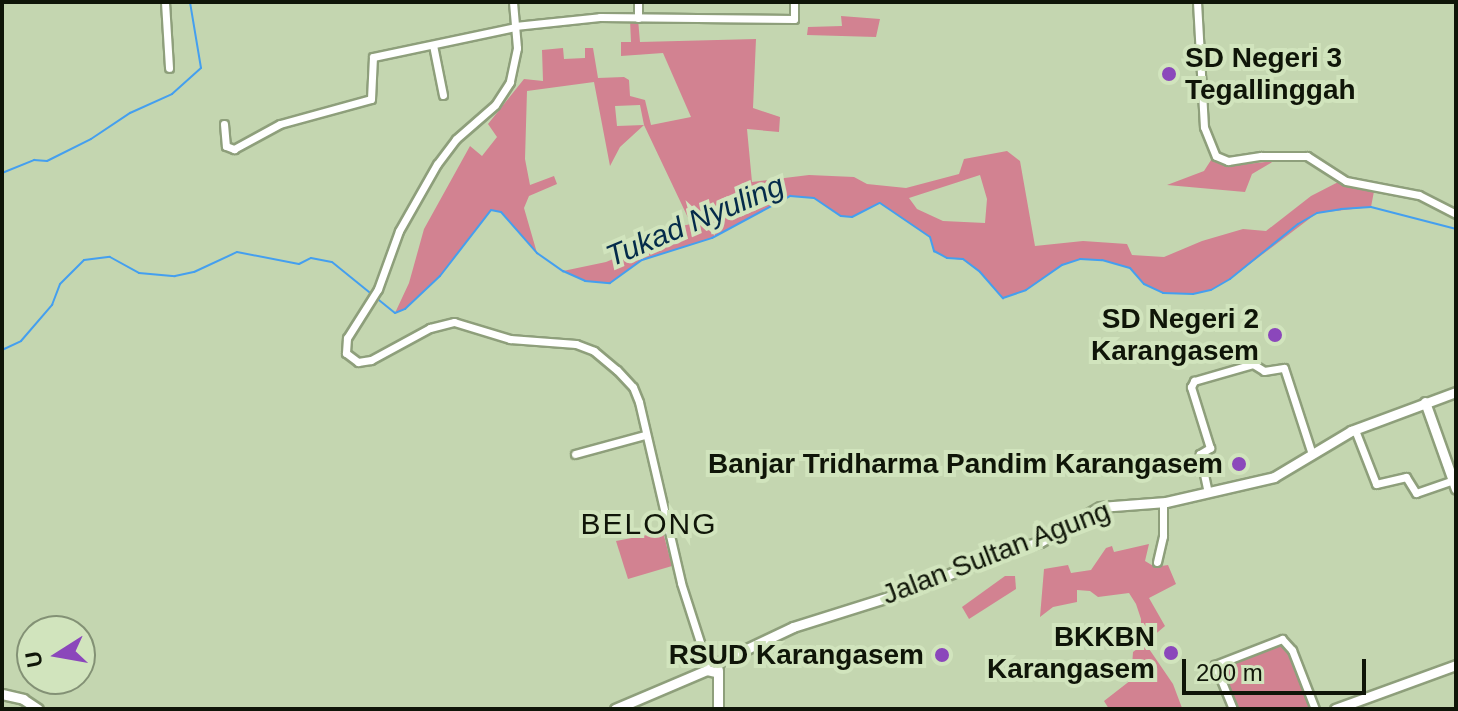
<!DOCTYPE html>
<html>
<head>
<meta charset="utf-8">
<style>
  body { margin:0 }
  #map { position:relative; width:1458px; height:711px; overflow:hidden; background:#c4d6b0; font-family:Arial,sans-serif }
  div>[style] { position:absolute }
  .green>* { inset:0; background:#d28291 }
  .stream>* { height:2px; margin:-1px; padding:0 1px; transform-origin:1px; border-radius:1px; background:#449fef }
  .roads { filter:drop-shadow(2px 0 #8e9f7b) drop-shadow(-2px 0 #8e9f7b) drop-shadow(0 2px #8e9f7b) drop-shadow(0 -2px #8e9f7b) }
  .minor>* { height:7px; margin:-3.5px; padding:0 3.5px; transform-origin:3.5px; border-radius:3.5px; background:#fff }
  .tertiary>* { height:9px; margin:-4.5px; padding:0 4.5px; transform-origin:4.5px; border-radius:4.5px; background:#fff }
  .dots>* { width:22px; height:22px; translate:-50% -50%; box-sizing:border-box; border:4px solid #d1e4bd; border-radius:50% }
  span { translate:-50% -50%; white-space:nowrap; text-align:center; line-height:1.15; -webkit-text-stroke:8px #d1e4bd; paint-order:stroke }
  .poi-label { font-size:28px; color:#0f1508; font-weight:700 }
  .left { translate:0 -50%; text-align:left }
  .right { translate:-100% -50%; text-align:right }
  .street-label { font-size:28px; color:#0f1508 }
  .water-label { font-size:30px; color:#042b4a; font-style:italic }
  .neighbourhood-label { font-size:30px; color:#0f1508; letter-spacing:2px }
  .frame { position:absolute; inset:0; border:4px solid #0f1508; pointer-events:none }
  .north { position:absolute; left:16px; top:615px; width:80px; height:80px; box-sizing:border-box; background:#d1e4bd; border:2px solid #839175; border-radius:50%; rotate:259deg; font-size:22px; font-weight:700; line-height:32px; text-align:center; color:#0f1508 }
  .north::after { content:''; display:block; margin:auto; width:28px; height:36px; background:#8b47bb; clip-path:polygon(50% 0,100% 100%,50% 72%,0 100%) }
  .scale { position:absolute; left:1182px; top:659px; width:184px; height:36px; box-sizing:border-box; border:4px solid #0f1508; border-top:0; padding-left:10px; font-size:24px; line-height:28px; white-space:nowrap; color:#0f1508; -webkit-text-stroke:6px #d1e4bd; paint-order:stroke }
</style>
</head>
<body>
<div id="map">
  <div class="green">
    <i style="clip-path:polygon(841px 16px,880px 19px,876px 37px,807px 35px,808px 27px,842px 26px)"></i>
    <i style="clip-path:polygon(evenodd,638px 19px,640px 42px,756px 39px,753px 108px,780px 117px,779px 132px,747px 129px,752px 182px,809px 175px,854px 177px,867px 184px,906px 188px,959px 174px,964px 159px,1007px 151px,1020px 161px,1035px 246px,1083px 241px,1127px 244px,1132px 255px,1164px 257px,1202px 241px,1243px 229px,1266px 231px,1311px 196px,1346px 178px,1375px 186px,1371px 207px,1317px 213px,1230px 279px,1211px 290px,1193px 294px,1163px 293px,1144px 284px,1130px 268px,1102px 260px,1080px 259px,1062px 265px,1026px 290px,1003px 298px,980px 272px,963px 260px,947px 258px,934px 251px,930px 237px,880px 203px,852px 217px,841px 216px,814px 198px,790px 196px,712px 238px,642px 260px,610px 283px,585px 281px,563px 271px,606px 262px,630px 252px,640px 235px,691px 224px,644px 125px,620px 147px,610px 166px,594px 82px,527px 91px,525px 159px,530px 185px,554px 176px,557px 184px,529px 196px,524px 208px,537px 253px,501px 212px,491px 210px,440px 276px,405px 309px,395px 313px,409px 283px,424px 229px,470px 146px,482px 156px,497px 137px,488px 124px,524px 79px,543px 81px,542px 50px,563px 48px,564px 59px,585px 58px,585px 48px,593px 48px,598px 78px,624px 77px,629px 80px,630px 96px,645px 100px,651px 125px,691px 117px,663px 53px,621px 56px,621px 42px,631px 42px,630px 20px,638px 19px,640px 105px,644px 125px,617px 126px,615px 106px,640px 105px,638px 19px,980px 175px,987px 199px,985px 223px,943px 221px,917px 209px,909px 198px,980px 175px)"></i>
    <i style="clip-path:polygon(1213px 157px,1229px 166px,1274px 161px,1252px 174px,1245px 192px,1167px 185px,1204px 171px)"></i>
    <i style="clip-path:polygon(663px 532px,672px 566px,628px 579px,616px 541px)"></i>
    <i style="clip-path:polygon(1149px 544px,1145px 561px,1155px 567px,1168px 565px,1176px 584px,1149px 598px,1165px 626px,1145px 643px,1173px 684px,1182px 708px,1109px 709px,1104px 701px,1131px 680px,1133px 652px,1141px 646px,1141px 619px,1136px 604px,1129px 593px,1098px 597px,1090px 591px,1077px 590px,1077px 602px,1053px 607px,1040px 617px,1044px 569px,1068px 565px,1071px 573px,1091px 570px,1106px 548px,1112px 546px,1114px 552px)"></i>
    <i style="clip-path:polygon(1005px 576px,1015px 576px,1016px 589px,969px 619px,962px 607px)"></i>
    <i style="clip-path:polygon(1286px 642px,1315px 709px,1237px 709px,1223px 672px,1225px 665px)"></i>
  </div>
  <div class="stream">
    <i style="left:2px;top:173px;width:35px;rotate:-22deg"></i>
    <i style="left:34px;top:160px;width:13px;rotate:4deg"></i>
    <i style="left:47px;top:161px;width:49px;rotate:-26.6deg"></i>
    <i style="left:91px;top:139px;width:47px;rotate:-33.7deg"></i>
    <i style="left:130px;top:113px;width:46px;rotate:-24.3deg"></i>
    <i style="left:172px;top:94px;width:39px;rotate:-42deg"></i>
    <i style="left:201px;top:68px;width:67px;rotate:-99.5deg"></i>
    <i style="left:2px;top:350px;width:21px;rotate:-25deg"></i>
    <i style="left:21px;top:341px;width:48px;rotate:-49.3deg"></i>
    <i style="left:52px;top:305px;width:22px;rotate:-69deg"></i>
    <i style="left:60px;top:284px;width:34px;rotate:-45deg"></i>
    <i style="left:84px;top:260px;width:26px;rotate:-7deg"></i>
    <i style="left:110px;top:257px;width:33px;rotate:29deg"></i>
    <i style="left:139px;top:273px;width:36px;rotate:5deg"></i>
    <i style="left:175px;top:276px;width:19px;rotate:-12deg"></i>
    <i style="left:194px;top:272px;width:47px;rotate:-24.9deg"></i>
    <i style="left:237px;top:252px;width:63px;rotate:11deg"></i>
    <i style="left:299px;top:264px;width:13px;rotate:-27deg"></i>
    <i style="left:311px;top:258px;width:21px;rotate:11deg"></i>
    <i style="left:332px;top:262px;width:81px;rotate:39deg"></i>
    <i style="left:395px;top:313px;width:11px;rotate:-22deg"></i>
    <i style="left:405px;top:309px;width:48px;rotate:-43.3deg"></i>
    <i style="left:440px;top:276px;width:83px;rotate:-52.3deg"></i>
    <i style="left:491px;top:210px;width:10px;rotate:11deg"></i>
    <i style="left:501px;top:212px;width:55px;rotate:48.7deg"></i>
    <i style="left:537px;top:253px;width:32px;rotate:35deg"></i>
    <i style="left:563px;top:271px;width:24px;rotate:24deg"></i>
    <i style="left:585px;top:281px;width:25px;rotate:5deg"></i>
    <i style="left:610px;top:283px;width:39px;rotate:-36deg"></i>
    <i style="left:642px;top:260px;width:73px;rotate:-17.4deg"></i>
    <i style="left:712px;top:238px;width:89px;rotate:-28.3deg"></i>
    <i style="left:790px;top:196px;width:24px;rotate:5deg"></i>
    <i style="left:814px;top:198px;width:32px;rotate:34deg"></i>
    <i style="left:841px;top:216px;width:11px;rotate:5deg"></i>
    <i style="left:852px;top:217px;width:31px;rotate:-27deg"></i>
    <i style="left:880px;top:203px;width:60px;rotate:34.2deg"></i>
    <i style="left:930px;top:237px;width:15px;rotate:74deg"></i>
    <i style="left:934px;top:251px;width:15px;rotate:28deg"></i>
    <i style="left:947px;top:258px;width:16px;rotate:4deg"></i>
    <i style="left:963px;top:259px;width:21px;rotate:37deg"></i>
    <i style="left:980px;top:272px;width:35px;rotate:49deg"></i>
    <i style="left:1003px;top:298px;width:24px;rotate:-19deg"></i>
    <i style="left:1026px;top:290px;width:44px;rotate:-34.8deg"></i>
    <i style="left:1062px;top:265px;width:19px;rotate:-18deg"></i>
    <i style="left:1080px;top:259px;width:22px;rotate:3deg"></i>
    <i style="left:1102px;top:260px;width:29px;rotate:16deg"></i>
    <i style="left:1130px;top:268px;width:21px;rotate:49deg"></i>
    <i style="left:1144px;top:284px;width:21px;rotate:25deg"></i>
    <i style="left:1163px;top:293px;width:30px;rotate:2deg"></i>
    <i style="left:1193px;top:294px;width:18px;rotate:-13deg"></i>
    <i style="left:1211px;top:290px;width:22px;rotate:-30deg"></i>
    <i style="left:1230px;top:279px;width:87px;rotate:-39deg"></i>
    <i style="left:1298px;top:224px;width:22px;rotate:-30deg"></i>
    <i style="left:1317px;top:213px;width:24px;rotate:-9deg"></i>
    <i style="left:1341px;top:209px;width:30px;rotate:-4deg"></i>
    <i style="left:1371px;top:207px;width:88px;rotate:14.5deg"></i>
  </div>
  <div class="roads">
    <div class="minor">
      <i style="left:165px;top:2px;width:66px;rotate:86.5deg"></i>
      <i style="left:513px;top:2px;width:46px;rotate:85deg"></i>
      <i style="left:517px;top:48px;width:35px;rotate:102deg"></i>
      <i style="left:510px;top:82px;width:27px;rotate:123deg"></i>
      <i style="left:495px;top:105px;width:52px;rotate:138.9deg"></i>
      <i style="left:456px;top:139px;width:31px;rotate:127deg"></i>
      <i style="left:437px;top:164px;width:77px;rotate:119.6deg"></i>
      <i style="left:399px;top:231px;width:62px;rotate:109.9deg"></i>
      <i style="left:378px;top:289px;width:58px;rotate:122.3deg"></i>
      <i style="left:347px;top:338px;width:15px;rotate:94deg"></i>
      <i style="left:346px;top:353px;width:15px;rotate:37deg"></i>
      <i style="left:358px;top:362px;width:13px;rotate:-9deg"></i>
      <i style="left:371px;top:360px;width:67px;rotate:-28.5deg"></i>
      <i style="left:430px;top:328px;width:25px;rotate:-14deg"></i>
      <i style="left:454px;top:322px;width:59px;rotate:16.9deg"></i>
      <i style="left:510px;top:339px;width:66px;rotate:4.3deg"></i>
      <i style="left:576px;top:344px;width:19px;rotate:21deg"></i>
      <i style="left:594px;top:351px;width:30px;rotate:40deg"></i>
      <i style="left:617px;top:370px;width:23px;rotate:47deg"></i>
      <i style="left:633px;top:387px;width:16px;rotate:68deg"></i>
      <i style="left:639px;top:402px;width:186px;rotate:76.9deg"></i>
      <i style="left:681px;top:583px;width:85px;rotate:72.2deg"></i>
      <i style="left:638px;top:2px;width:16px;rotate:90deg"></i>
      <i style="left:1197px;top:2px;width:125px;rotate:86.8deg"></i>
      <i style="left:1204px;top:127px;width:31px;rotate:68deg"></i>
      <i style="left:1216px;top:156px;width:13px;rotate:23deg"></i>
      <i style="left:1228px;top:161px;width:33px;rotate:-9deg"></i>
      <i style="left:1261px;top:156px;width:46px"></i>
      <i style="left:1307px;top:156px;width:46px;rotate:32.7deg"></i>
      <i style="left:1346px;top:181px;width:74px;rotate:10.9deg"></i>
      <i style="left:1419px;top:195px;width:42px;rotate:27.2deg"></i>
      <i style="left:515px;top:26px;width:85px;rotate:-6deg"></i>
      <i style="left:600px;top:17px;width:194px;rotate:0.6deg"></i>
      <i style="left:794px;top:19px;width:17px;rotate:-90deg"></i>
      <i style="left:433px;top:45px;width:51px;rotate:78.7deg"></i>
      <i style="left:224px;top:124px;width:22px;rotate:85deg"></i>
      <i style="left:226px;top:146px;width:9px;rotate:21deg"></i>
      <i style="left:234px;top:149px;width:52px;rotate:-28.5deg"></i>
      <i style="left:280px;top:124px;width:94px;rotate:-15.4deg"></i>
      <i style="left:371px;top:99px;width:42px;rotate:-87.3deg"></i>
      <i style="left:373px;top:57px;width:145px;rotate:-11.9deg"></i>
      <i style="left:1355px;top:430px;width:58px;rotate:68.7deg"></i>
      <i style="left:1376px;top:484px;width:31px;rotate:-13deg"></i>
      <i style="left:1406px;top:477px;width:19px;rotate:58deg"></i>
      <i style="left:1416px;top:493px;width:39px;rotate:-19deg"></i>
      <i style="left:575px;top:454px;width:73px;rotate:-15.2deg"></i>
      <i style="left:1208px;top:493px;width:40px;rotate:-102deg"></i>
      <i style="left:1200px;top:454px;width:12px;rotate:-31deg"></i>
      <i style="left:1210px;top:448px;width:64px;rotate:-107.3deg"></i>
      <i style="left:1191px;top:387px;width:7px;rotate:-63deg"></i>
      <i style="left:1194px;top:381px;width:61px;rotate:-16.1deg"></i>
      <i style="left:1253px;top:364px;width:13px;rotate:32deg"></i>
      <i style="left:1264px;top:371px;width:20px;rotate:-9deg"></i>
      <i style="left:1284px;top:368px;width:90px;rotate:72deg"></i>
      <i style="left:1157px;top:562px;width:27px;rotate:-77deg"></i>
      <i style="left:1163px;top:536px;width:34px;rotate:-90deg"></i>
      <i style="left:1233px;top:709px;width:48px;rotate:-112.2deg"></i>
      <i style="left:1215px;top:665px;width:72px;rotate:-21.2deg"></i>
      <i style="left:1282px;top:639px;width:15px;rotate:48deg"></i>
      <i style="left:1292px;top:650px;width:63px;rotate:68.7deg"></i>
    </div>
    <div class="tertiary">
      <i style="left:1425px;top:402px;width:92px;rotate:70.4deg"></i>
      <i style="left:717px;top:663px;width:84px;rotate:-25.3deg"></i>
      <i style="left:793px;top:627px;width:121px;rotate:-17.4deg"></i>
      <i style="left:908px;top:591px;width:95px;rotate:-22.2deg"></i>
      <i style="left:996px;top:555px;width:46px;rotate:-16.5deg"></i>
      <i style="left:1040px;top:542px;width:69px;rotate:-30.3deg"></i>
      <i style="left:1100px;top:507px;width:66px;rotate:-4.3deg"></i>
      <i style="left:1166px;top:502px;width:111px;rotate:-13deg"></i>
      <i style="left:1274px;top:477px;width:90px;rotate:-30.9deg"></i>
      <i style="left:1351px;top:431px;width:112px;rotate:-20.4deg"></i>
      <i style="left:2px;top:694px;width:22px;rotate:13deg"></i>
      <i style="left:23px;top:699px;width:18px;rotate:34deg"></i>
      <i style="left:615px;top:709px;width:100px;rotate:-23deg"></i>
      <i style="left:707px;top:670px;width:9px;rotate:13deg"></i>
      <i style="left:718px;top:709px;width:39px;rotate:-90deg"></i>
      <i style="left:1335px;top:709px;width:129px;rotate:-20deg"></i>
    </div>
  </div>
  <div class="dots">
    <i style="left:1169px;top:74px;background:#8b47bb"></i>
    <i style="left:1275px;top:335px;background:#8b47bb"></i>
    <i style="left:1239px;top:464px;background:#8b47bb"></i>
    <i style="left:1171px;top:653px;background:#8b47bb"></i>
    <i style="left:942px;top:655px;background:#8b47bb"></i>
  </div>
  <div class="poi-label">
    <span class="left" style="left:1185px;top:74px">SD Negeri 3<br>Tegallinggah</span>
    <span class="right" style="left:1259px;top:335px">SD Negeri 2<br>Karangasem</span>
    <span class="right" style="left:1223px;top:464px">Banjar Tridharma Pandim Karangasem</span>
    <span class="right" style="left:1155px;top:653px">BKKBN<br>Karangasem</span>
    <span class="right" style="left:924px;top:655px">RSUD Karangasem</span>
  </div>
  <div class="street-label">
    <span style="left:996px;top:553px;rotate:-21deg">Jalan Sultan Agung</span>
  </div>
  <div class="water-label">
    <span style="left:695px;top:221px;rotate:-23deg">Tukad Nyuling</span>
  </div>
  <div class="neighbourhood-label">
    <span style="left:649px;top:524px">BELONG</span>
  </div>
  <div class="frame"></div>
  <div class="north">U</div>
  <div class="scale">200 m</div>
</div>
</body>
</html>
